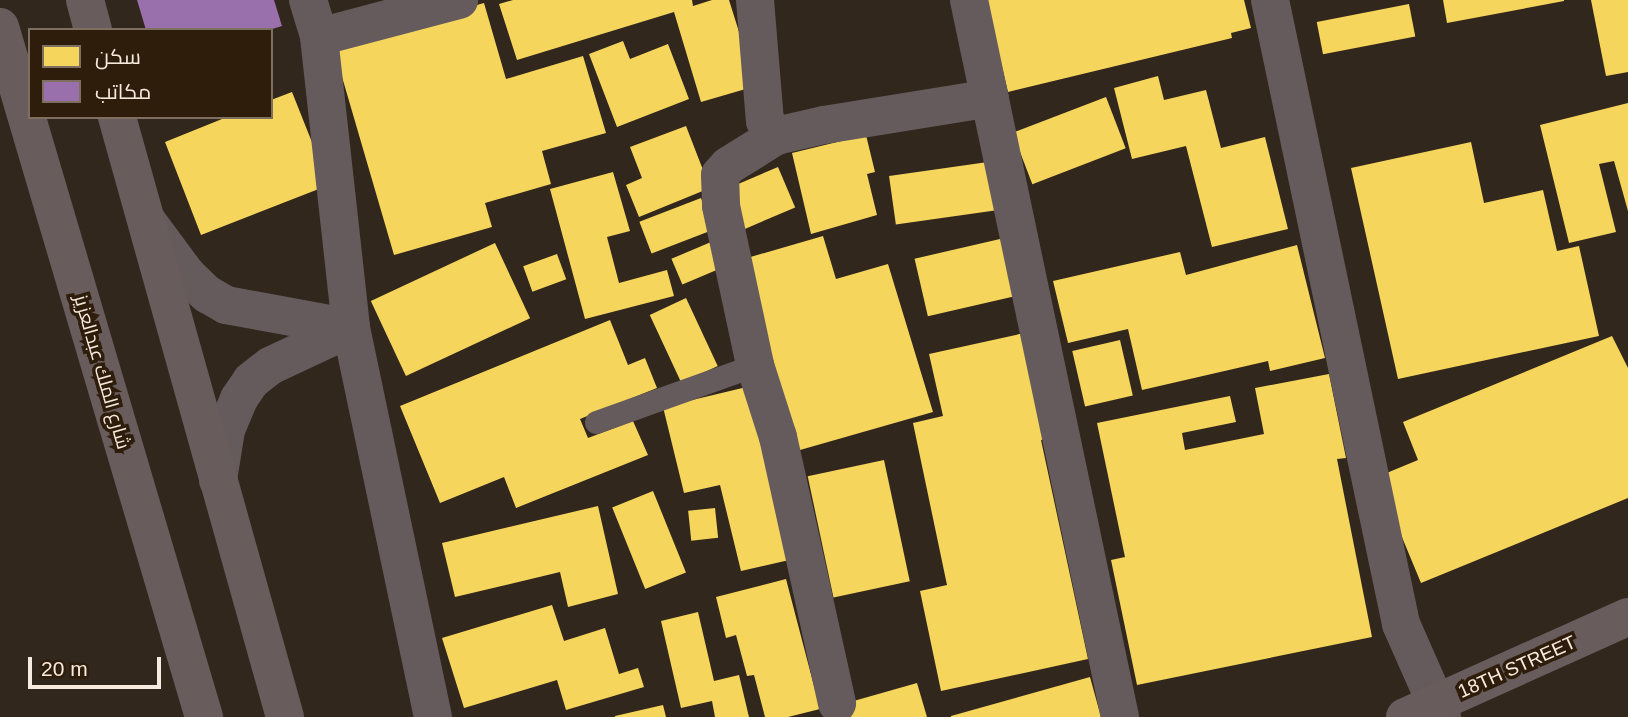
<!DOCTYPE html>
<html>
<head>
<meta charset="utf-8">
<style>
  body { margin:0 }
  #map { position:relative; width:1628px; height:717px; overflow:hidden; background:#31271d; font-family:Helvetica,Cairo,sans-serif }
  div>[style] { position:absolute }
  .homes>* { inset:0; background:#f6d55c; transform-origin:0 0 }
  .offices>* { inset:0; background:#9970ab }
  .lane>* { height:23px; margin:-11.5px; padding:0 11.5px; transform-origin:11.5px; border-radius:11.5px; background:#665b5c }
  .street>* { height:38px; margin:-19px; padding:0 19px; transform-origin:19px; border-radius:19px; background:#665b5c }
  .secondary>* { height:38px; margin:-19px; padding:0 19px; transform-origin:19px; border-radius:19px; background:#685c5c }
  span { translate:-50% -50%; white-space:nowrap; text-align:center; line-height:1.15; -webkit-text-stroke:7px #2f1d0b; paint-order:stroke }
  .street-label { font-size:19px; color:#f7ebdf }
  .legend { position:absolute; left:28px; top:28px; width:245px; height:91px; box-sizing:border-box; background:#2f1d0b; border:2px solid #7f6f60; margin:0; padding:9px 12px; list-style:none; font-size:21px; color:#f7ebdf }
  .legend li { display:flex; align-items:center; gap:14px; height:35px }
  .legend b { width:35px; border:2px solid #7f6f60 }
  .scale { position:absolute; left:28px; top:657px; width:133px; height:32px; box-sizing:border-box; border:4px solid #f7ebdf; border-top:0; padding-left:9px; font-size:21px; line-height:24px; white-space:nowrap; color:#f7ebdf; -webkit-text-stroke:5px #2f1d0b; paint-order:stroke }
</style>
</head>
<body>
<div id="map">
  <div class="homes">
    <i style="clip-path:polygon(513px 0,692px 0,693px 6px,712px 0,729px 0,756px 86px,701px 102px,674px 12px,517px 60px,499px 4px)"></i>
    <i style="clip-path:polygon(986px 0,1244px 0,1251px 28px,1231px 33px,1232px 38px,1008px 92px)"></i>
    <i style="clip-path:polygon(1443px 0,1564px 0,1564px 1px,1447px 23px)"></i>
    <i style="clip-path:polygon(1591px 0,1628px 0,1628px 72px,1606px 76px)"></i>
    <i style="clip-path:polygon(484px 3px,506px 79px,583px 56px,606px 133px,542px 151px,551px 184px,485px 203px,492px 227px,394px 255px,333px 46px)"></i>
    <i style="left:1409px;top:4px;width:33px;height:94px;rotate:79deg"></i>
    <i style="clip-path:polygon(623px 41px,630px 59px,668px 44px,689px 99px,617px 127px,589px 54px)"></i>
    <i style="clip-path:polygon(1158px 76px,1164px 100px,1206px 90px,1221px 148px,1265px 137px,1288px 229px,1212px 247px,1186px 146px,1132px 159px,1114px 88px)"></i>
    <i style="clip-path:polygon(292px 92px,329px 185px,201px 235px,165px 142px,227px 117px,271px 117px,271px 100px)"></i>
    <i style="left:1106px;top:97px;width:55px;height:100px;rotate:69deg"></i>
    <i style="clip-path:polygon(1628px 103px,1628px 211px,1614px 161px,1599px 164px,1616px 232px,1569px 243px,1540px 125px)"></i>
    <i style="clip-path:polygon(686px 126px,710px 188px,639px 217px,626px 185px,642px 178px,630px 147px)"></i>
    <i style="clip-path:polygon(866px 135px,875px 172px,867px 174px,877px 215px,811px 234px,792px 153px)"></i>
    <i style="clip-path:polygon(1471px 142px,1484px 203px,1543px 190px,1557px 251px,1579px 246px,1599px 336px,1398px 379px,1351px 168px)"></i>
    <i style="left:995px;top:161px;width:49px;height:107px;rotate:82deg"></i>
    <i style="left:778px;top:167px;width:44px;height:56px;rotate:67deg"></i>
    <i style="clip-path:polygon(613px 172px,630px 231px,607px 237px,619px 283px,667px 270px,674px 296px,585px 319px,550px 189px)"></i>
    <i style="left:701px;top:198px;width:34px;height:66px;rotate:69deg"></i>
    <i style="clip-path:polygon(823px 236px,836px 279px,888px 264px,933px 412px,793px 452px,740px 260px)"></i>
    <i style="left:1013px;top:236px;width:59px;height:101px;rotate:77deg"></i>
    <i style="left:711px;top:242px;width:28px;height:43px;rotate:67deg"></i>
    <i style="left:495px;top:243px;width:83px;height:137px;rotate:65deg"></i>
    <i style="clip-path:polygon(1297px 245px,1325px 358px,1270px 371px,1268px 361px,1142px 390px,1128px 329px,1068px 343px,1053px 281px,1180px 252px,1186px 275px)"></i>
    <i style="left:557px;top:254px;width:27px;height:36px;rotate:70deg"></i>
    <i style="left:686px;top:298px;width:75px;height:40px;rotate:65deg"></i>
    <i style="clip-path:polygon(610px 320px,628px 365px,645px 358px,657px 388px,580px 419px,588px 438px,633px 421px,648px 455px,516px 508px,504px 477px,440px 503px,400px 406px)"></i>
    <i style="clip-path:polygon(1029px 332px,1051px 438px,1041px 440px,1088px 659px,941px 691px,920px 591px,947px 585px,913px 423px,943px 416px,929px 354px)"></i>
    <i style="clip-path:polygon(1612px 336px,1628px 368px,1628px 498px,1421px 583px,1377px 477px,1418px 460px,1403px 422px)"></i>
    <i style="left:1120px;top:340px;width:57px;height:49px;rotate:77deg"></i>
    <i style="clip-path:polygon(1329px 374px,1346px 458px,1337px 459px,1372px 637px,1137px 685px,1111px 560px,1125px 557px,1097px 423px,1230px 396px,1236px 422px,1182px 433px,1185px 450px,1264px 434px,1255px 388px)"></i>
    <i style="clip-path:polygon(755px 385px,798px 558px,741px 571px,720px 485px,684px 493px,663px 407px)"></i>
    <i style="left:884px;top:460px;width:124px;height:78px;rotate:78deg"></i>
    <i style="left:653px;top:491px;width:88px;height:44px;rotate:68deg"></i>
    <i style="clip-path:polygon(598px 506px,618px 594px,568px 607px,560px 572px,455px 597px,442px 543px)"></i>
    <i style="left:715px;top:508px;width:30px;height:27px;rotate:84deg"></i>
    <i style="clip-path:polygon(786px 579px,820px 709px,788px 717px,765px 717px,754px 675px,747px 676px,736px 635px,726px 638px,716px 597px)"></i>
    <i style="clip-path:polygon(552px 605px,564px 641px,605px 628px,619px 674px,638px 668px,644px 687px,566px 710px,557px 680px,464px 708px,442px 638px)"></i>
    <i style="clip-path:polygon(698px 612px,714px 681px,739px 675px,749px 717px,715px 717px,712px 701px,681px 708px,661px 621px)"></i>
    <i style="clip-path:polygon(1090px 677px,1101px 717px,951px 717px,951px 716px)"></i>
    <i style="clip-path:polygon(917px 683px,927px 717px,831px 717px,829px 708px)"></i>
    <i style="clip-path:polygon(663px 705px,666px 717px,615px 717px,615px 716px)"></i>
  </div>
  <div class="offices">
    <i style="clip-path:polygon(137px 0,274px 0,282px 26px,269px 30px,146px 30px)"></i>
  </div>
  <div class="lane">
    <i style="left:596px;top:422px;width:169px;rotate:-19.7deg"></i>
  </div>
  <div class="street">
    <i style="left:308px;top:0;width:39px;rotate:73deg"></i>
    <i style="left:319px;top:37px;width:293px;rotate:83.7deg"></i>
    <i style="left:351px;top:328px;width:398px;rotate:78.1deg"></i>
    <i style="left:755px;top:0;width:121px;rotate:85.3deg"></i>
    <i style="left:765px;top:121px;width:19px;rotate:54deg"></i>
    <i style="left:776px;top:136px;width:49px;rotate:-12.9deg"></i>
    <i style="left:824px;top:125px;width:168px;rotate:-9.2deg"></i>
    <i style="left:969px;top:0;width:733px;rotate:78.11deg"></i>
    <i style="left:1270px;top:0;width:638px;rotate:78.14deg"></i>
    <i style="left:1401px;top:624px;width:102px;rotate:66.2deg"></i>
    <i style="left:319px;top:37px;width:145px;rotate:-14.8deg"></i>
    <i style="left:776px;top:136px;width:57px;rotate:148deg"></i>
    <i style="left:728px;top:166px;width:12px;rotate:132deg"></i>
    <i style="left:720px;top:175px;width:31px;rotate:88deg"></i>
    <i style="left:721px;top:206px;width:163px;rotate:77.9deg"></i>
    <i style="left:755px;top:365px;width:76px;rotate:72.3deg"></i>
    <i style="left:778px;top:437px;width:273px;rotate:77.5deg"></i>
    <i style="left:147px;top:221px;width:67px;rotate:53.5deg"></i>
    <i style="left:187px;top:275px;width:28px;rotate:44deg"></i>
    <i style="left:207px;top:294px;width:22px;rotate:30deg"></i>
    <i style="left:226px;top:305px;width:127px;rotate:10.4deg"></i>
    <i style="left:351px;top:328px;width:89px;rotate:154.9deg"></i>
    <i style="left:270px;top:366px;width:24px;rotate:142deg"></i>
    <i style="left:251px;top:381px;width:22px;rotate:124deg"></i>
    <i style="left:239px;top:399px;width:34px;rotate:113deg"></i>
    <i style="left:226px;top:430px;width:51px;rotate:99.1deg"></i>
  </div>
  <div class="secondary">
    <i style="left:85px;top:0;width:31px;rotate:75deg"></i>
    <i style="left:0;top:27px;width:720px;rotate:73.53deg"></i>
    <i style="left:117px;top:117px;width:623px;rotate:74.36deg"></i>
    <i style="left:1405px;top:717px;width:244px;rotate:-24.2deg"></i>
  </div>
  <div class="street-label">
    <span style="left:102px;top:372px;rotate:74deg">شارع الملك عبدالعزيز</span>
    <span style="left:1517px;top:667px;rotate:-24deg">18TH STREET</span>
  </div>
  <ul class="legend">
  <li><b style="height:19px;background:#f6d55c"></b>سكن</li>
  <li><b style="height:19px;background:#9970ab"></b>مكاتب</li>
  </ul>
  <div class="scale">20 m</div>
</div>
</body>
</html>
